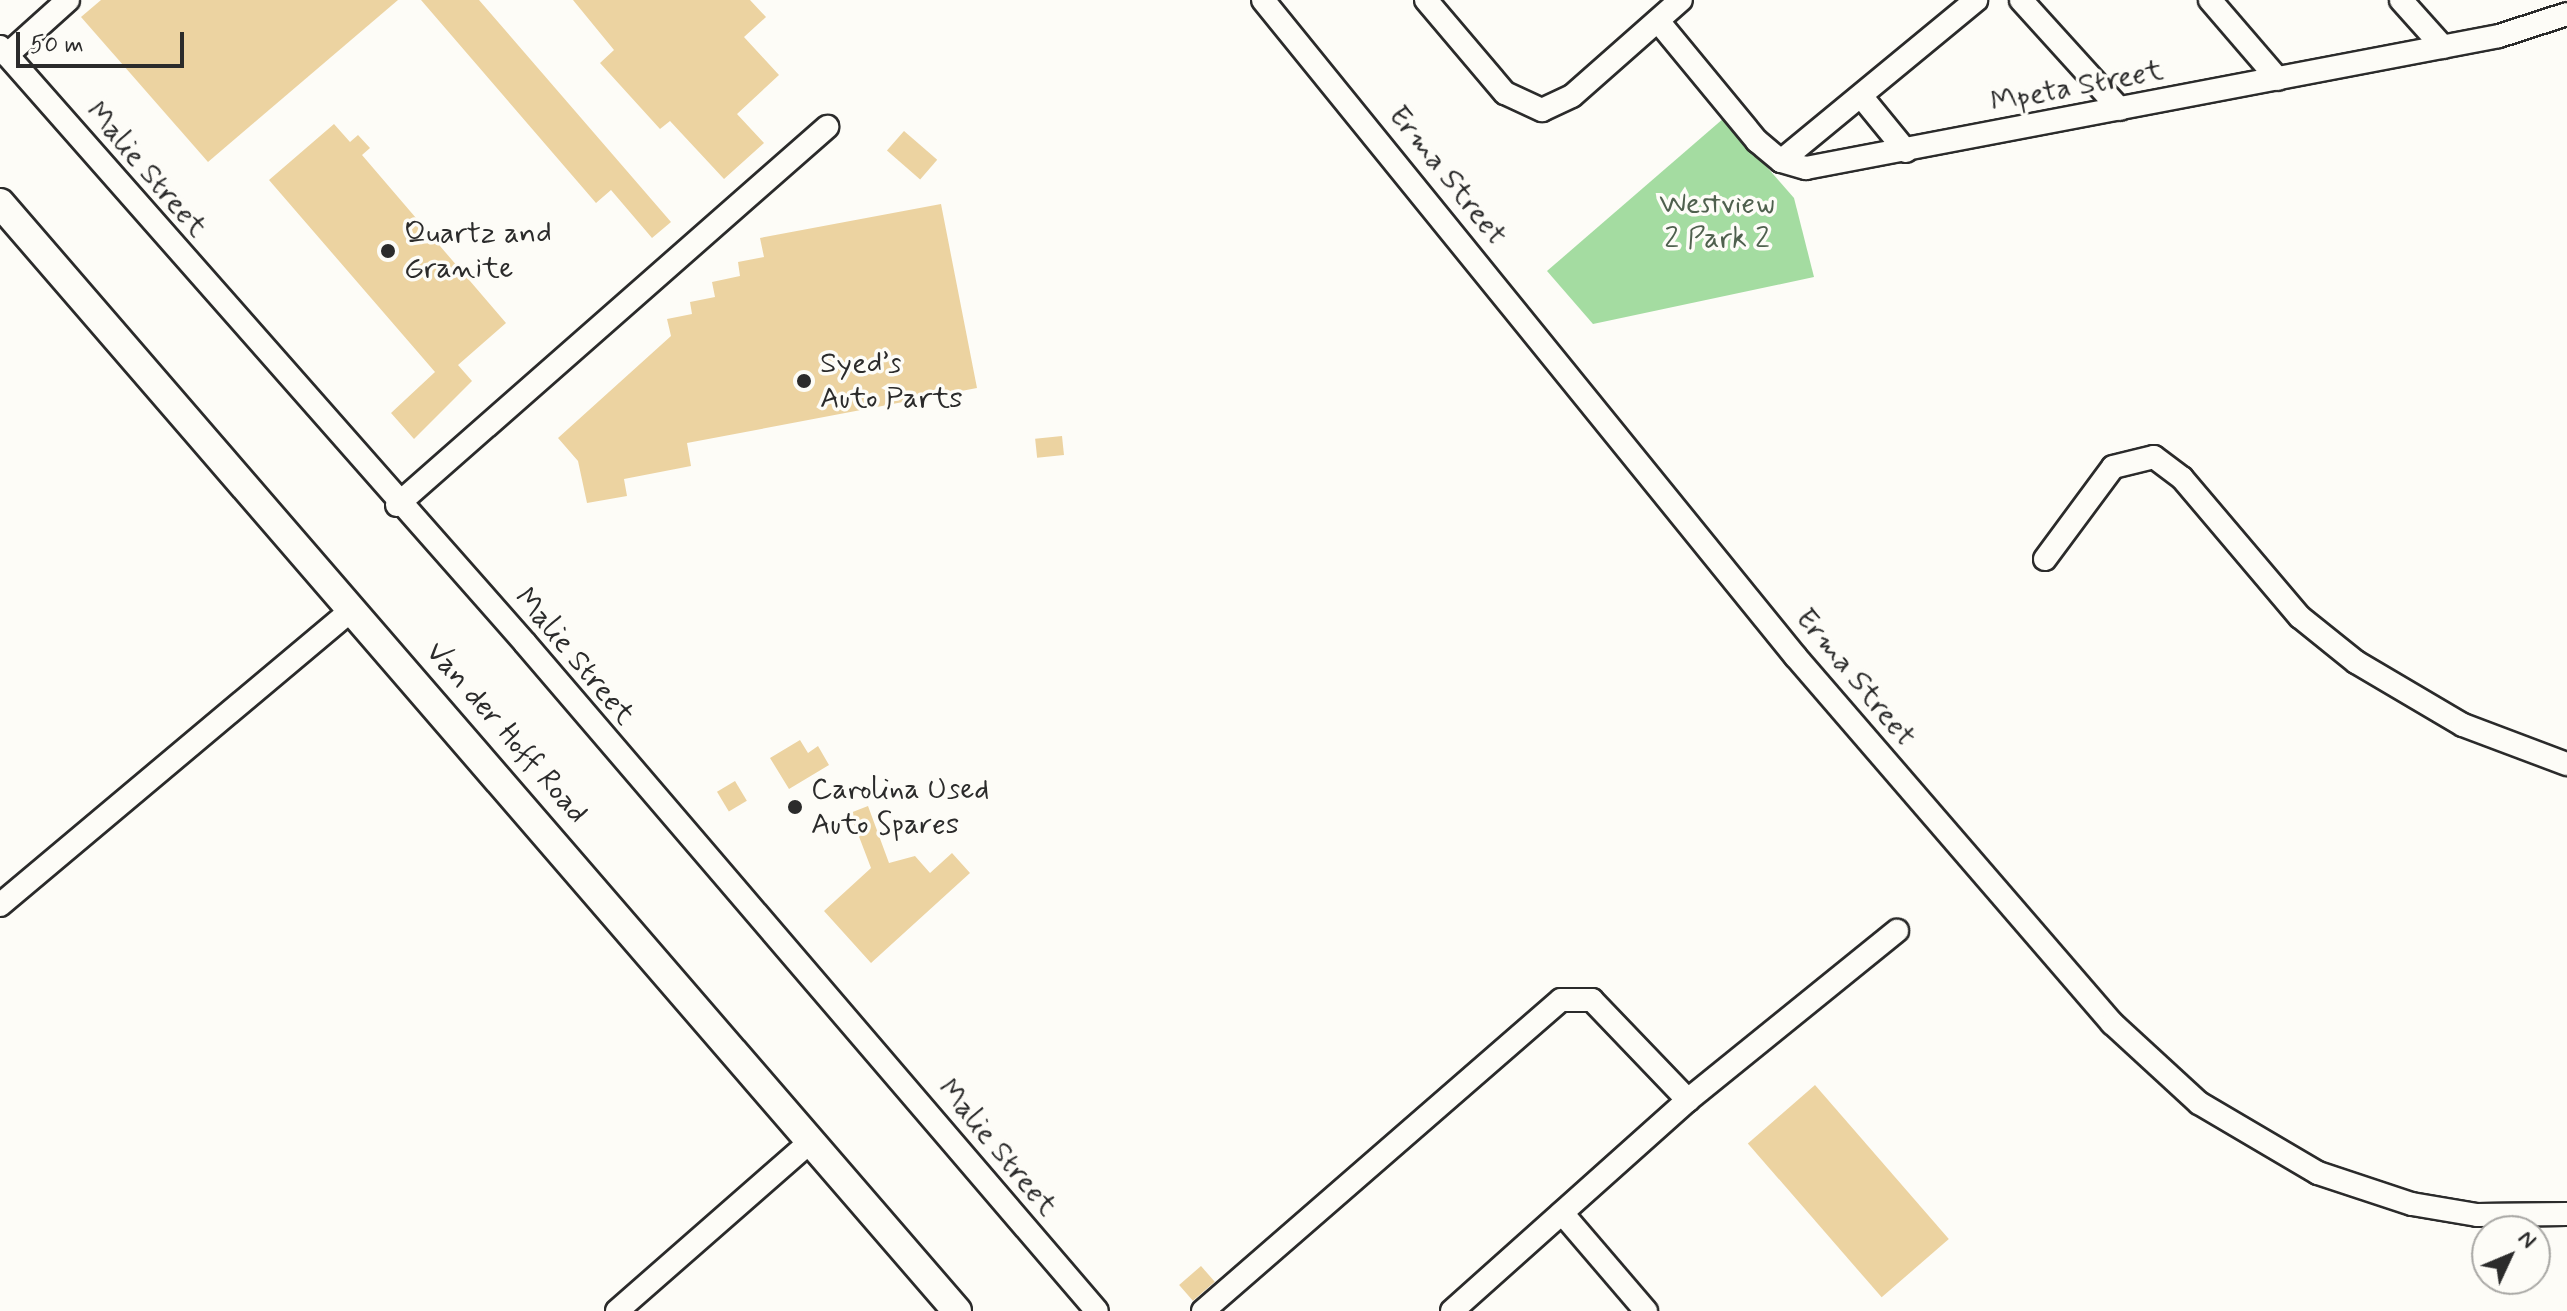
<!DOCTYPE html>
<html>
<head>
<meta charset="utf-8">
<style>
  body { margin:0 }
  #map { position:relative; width:2567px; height:1311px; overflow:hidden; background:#fdfcf7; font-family:Mynerve,sans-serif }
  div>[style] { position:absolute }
  .green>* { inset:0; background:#a4dca1 }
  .building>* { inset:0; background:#ecd3a1; transform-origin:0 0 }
  .roads { filter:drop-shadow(2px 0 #2b2b2b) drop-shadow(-2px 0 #2b2b2b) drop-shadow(0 2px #2b2b2b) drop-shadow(0 -2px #2b2b2b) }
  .minor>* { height:22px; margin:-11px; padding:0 11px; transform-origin:11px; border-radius:11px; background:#fdfcf7 }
  .major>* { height:28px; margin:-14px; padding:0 14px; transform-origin:14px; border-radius:14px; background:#fdfcf7 }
  .dots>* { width:22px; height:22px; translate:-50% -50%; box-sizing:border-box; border:4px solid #fdfcf7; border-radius:50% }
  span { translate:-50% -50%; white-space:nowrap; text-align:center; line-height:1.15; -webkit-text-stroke:7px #fdfcf7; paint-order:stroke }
  .street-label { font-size:30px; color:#2b2b2b }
  .park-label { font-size:30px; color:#4f604e }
  .poi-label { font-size:30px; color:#2b2b2b }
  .left { translate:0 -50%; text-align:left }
  .north { position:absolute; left:2471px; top:1215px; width:80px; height:80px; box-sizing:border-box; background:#fdfcf7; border:2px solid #a9a8a5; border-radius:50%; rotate:46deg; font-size:22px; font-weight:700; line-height:32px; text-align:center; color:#2b2b2b }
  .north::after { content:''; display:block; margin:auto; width:28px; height:36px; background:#2b2b2b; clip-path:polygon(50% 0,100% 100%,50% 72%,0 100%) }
  .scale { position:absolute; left:16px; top:32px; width:168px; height:36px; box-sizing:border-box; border:4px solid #2b2b2b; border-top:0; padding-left:10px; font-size:24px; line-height:28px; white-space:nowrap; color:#2b2b2b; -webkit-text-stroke:6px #fdfcf7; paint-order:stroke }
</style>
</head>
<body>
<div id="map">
  <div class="green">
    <i style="clip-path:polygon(1724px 118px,1794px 198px,1814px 277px,1593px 324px,1547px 271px)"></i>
  </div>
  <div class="building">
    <i style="clip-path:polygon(101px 0,398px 0,208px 162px,81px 17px)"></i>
    <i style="clip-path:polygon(421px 0,479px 0,671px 222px,652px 238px,611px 190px,596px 203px)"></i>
    <i style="clip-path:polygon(573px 0,750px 0,766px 17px,744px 37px,779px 75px,737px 114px,764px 143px,724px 179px,670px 121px,660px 129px,600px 63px,614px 50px)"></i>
    <i style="clip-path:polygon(334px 124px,350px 142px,358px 135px,370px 148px,362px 155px,506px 323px,458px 365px,472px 381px,414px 439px,391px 413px,435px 372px,269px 180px)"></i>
    <i style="left:904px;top:131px;width:44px;height:26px;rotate:41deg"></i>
    <i style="clip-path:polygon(941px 204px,977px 388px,687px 443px,691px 466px,624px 479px,627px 496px,587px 503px,578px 461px,558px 438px,671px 336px,667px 319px,692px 314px,690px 302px,715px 297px,712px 282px,740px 276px,738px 262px,764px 257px,760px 238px)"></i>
    <i style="left:1062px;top:436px;width:19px;height:27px;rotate:84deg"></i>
    <i style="clip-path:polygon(800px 740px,808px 753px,818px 746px,829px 765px,789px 789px,770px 758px)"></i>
    <i style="left:735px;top:781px;width:23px;height:21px;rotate:59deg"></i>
    <i style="clip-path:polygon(868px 806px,889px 863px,915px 856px,930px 873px,952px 853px,970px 873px,871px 963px,824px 911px,871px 868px,850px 813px)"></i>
    <i style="left:1815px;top:1085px;width:204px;height:89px;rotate:49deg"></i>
    <i style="left:1201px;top:1266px;width:21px;height:29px;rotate:49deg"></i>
  </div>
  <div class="roads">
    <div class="minor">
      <i style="left:1263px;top:0;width:846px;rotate:50.95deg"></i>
      <i style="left:1796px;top:657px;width:484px;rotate:49.2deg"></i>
      <i style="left:2112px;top:1023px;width:118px;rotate:42.6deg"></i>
      <i style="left:2199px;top:1103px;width:138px;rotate:30.5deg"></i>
      <i style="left:2318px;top:1173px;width:99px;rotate:18.3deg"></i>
      <i style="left:2412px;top:1204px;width:66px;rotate:9.6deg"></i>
      <i style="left:2477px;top:1215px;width:90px;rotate:-0.6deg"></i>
      <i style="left:1426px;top:0;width:122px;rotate:49.7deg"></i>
      <i style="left:1505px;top:93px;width:41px;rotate:24.7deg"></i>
      <i style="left:1542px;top:110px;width:33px;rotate:-25deg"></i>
      <i style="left:1572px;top:96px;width:145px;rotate:-41.4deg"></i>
      <i style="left:2021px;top:0;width:147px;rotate:47.8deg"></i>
      <i style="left:2210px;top:0;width:104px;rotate:49.3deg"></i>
      <i style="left:2401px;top:0;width:63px;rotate:48.2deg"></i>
      <i style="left:1658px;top:21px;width:156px;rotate:50.5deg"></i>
      <i style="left:1757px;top:141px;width:31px;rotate:40deg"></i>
      <i style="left:1781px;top:161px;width:26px;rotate:16deg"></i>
      <i style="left:1806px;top:168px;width:705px;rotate:-10.78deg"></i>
      <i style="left:2499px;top:36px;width:71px;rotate:-17.9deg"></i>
      <i style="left:0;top:47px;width:794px;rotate:48.62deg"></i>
      <i style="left:525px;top:643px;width:879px;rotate:49.43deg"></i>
      <i style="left:7px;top:55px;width:82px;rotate:-42deg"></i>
      <i style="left:1861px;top:96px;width:71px;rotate:50.7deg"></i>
      <i style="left:1781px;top:161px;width:253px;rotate:-39.5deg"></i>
      <i style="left:397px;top:505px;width:573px;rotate:-41.32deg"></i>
      <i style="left:2045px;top:559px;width:114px;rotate:-53.5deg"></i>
      <i style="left:2113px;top:467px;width:42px;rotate:-13.7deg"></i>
      <i style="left:2154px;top:457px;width:35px;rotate:37deg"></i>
      <i style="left:2182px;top:478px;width:182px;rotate:49.7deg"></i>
      <i style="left:2300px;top:617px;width:72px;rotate:38.8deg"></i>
      <i style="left:2356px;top:662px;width:124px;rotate:30.5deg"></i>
      <i style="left:2463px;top:725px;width:111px;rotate:20.6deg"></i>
      <i style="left:0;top:905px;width:461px;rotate:-40deg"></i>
      <i style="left:1562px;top:1213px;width:129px;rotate:49.4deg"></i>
      <i style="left:617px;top:1311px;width:258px;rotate:-41.2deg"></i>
      <i style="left:1203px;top:1311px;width:474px;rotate:-41deg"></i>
      <i style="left:1561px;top:1000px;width:31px"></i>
      <i style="left:1592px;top:1000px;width:139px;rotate:46.2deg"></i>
      <i style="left:1452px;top:1311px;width:317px;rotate:-41.8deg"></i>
      <i style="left:1688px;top:1100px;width:269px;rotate:-39deg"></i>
    </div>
    <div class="major">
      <i style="left:0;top:203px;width:1464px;rotate:49.18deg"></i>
    </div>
  </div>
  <div class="dots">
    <i style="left:388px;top:251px;background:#2b2b2b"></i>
    <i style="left:804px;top:381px;background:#2b2b2b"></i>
    <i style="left:795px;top:807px;background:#2b2b2b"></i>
  </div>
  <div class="street-label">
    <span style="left:2077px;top:87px;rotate:-11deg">Mpeta Street</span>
    <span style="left:146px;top:170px;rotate:49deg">Malie Street</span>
    <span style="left:1447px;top:176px;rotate:51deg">Erma Street</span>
    <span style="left:574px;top:657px;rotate:50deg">Malie Street</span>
    <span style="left:1855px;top:678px;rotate:50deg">Erma Street</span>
    <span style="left:506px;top:733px;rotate:49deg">Van der Hoff Road</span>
    <span style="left:997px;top:1148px;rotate:50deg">Malie Street</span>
  </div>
  <div class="park-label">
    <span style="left:1717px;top:221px">Westview<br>2 Park 2</span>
  </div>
  <div class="poi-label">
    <span class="left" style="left:404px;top:251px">Quartz and<br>Granite</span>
    <span class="left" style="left:820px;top:381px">Syed’s<br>Auto Parts</span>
    <span class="left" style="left:811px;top:807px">Carolina Used<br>Auto Spares</span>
  </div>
  <div class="north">N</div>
  <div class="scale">50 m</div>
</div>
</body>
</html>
